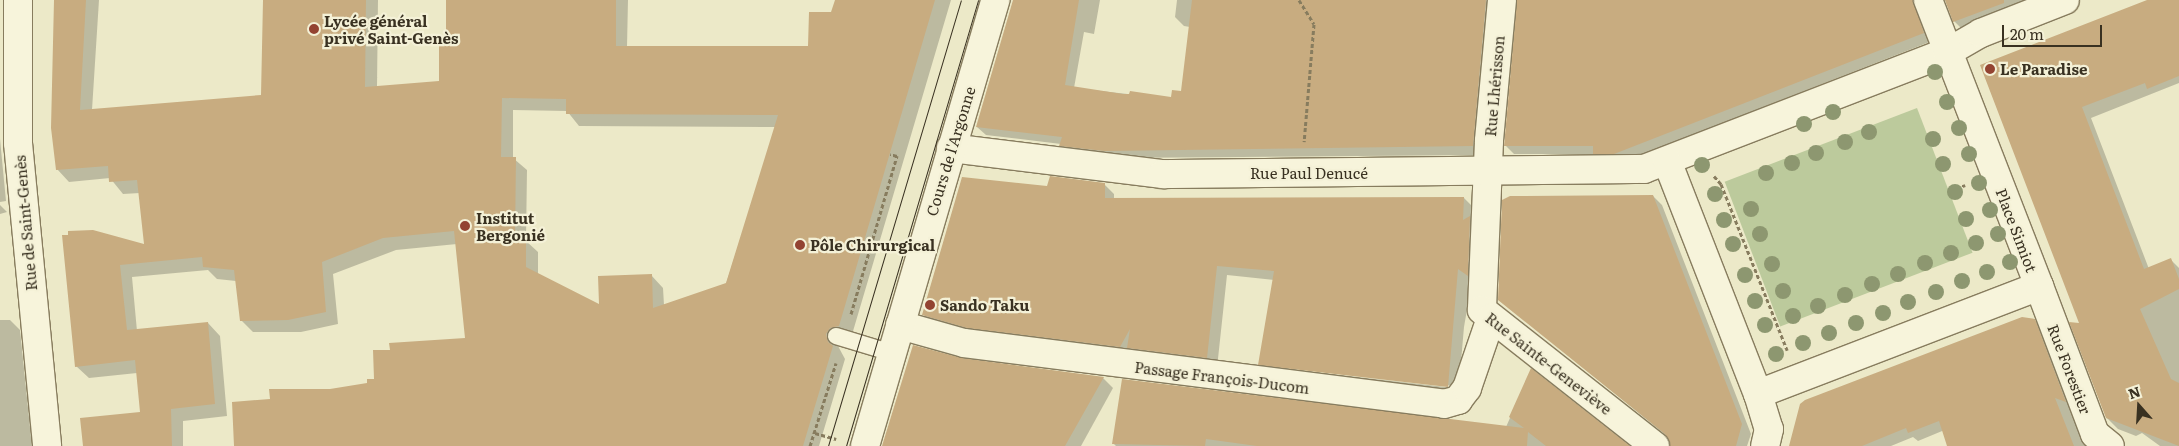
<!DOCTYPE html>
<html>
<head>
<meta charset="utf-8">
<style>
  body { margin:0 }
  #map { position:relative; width:2179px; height:446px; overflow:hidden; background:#ece9c8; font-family:Literata,serif }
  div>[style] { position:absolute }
  .green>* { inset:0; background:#bcca9c; transform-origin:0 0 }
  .shadow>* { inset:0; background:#0003 }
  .building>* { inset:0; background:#c8ac80 }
  .path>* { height:3px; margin-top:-1.5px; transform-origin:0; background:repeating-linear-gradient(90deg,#877c5e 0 4px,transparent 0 6.5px) }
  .roads { filter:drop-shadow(1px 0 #877c5e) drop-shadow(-1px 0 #877c5e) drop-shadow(0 1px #877c5e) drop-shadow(0 -1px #877c5e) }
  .service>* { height:16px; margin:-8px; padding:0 8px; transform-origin:8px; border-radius:8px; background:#f7f4db }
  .minor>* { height:28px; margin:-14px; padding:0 14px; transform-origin:14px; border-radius:14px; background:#f7f4db }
  .tertiary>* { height:28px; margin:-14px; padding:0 14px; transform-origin:14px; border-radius:14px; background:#f7f4db }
  .tram>* { height:1px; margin:-0.5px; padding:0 0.5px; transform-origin:0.5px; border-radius:0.5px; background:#393121 }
  .trees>* { width:16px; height:16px; margin:-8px; border-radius:50%; background:#8d9770 }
  .dots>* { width:14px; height:14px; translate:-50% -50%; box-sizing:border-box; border:2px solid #f4f1d7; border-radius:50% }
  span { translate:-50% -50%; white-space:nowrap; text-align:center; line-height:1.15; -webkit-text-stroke:4.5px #f4f1d7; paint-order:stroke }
  .poi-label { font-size:15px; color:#393121; font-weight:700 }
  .left { translate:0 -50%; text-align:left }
  .street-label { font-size:15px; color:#393121 }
  .north { position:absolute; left:2114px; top:381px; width:50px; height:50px; -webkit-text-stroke:4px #f4f1d7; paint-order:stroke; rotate:341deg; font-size:14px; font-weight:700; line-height:20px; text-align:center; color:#393121 }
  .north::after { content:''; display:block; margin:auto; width:18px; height:22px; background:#393121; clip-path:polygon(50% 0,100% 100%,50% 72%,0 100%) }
  .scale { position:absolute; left:2002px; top:25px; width:100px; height:22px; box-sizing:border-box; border:2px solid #393121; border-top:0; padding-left:6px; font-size:15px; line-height:18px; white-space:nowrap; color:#393121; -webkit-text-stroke:4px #f4f1d7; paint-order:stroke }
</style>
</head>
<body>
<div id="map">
  <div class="green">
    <i style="left:1917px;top:108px;width:155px;height:206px;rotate:69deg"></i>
  </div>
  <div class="shadow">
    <i style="clip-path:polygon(evenodd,55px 0,99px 0,92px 110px,262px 97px,264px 0,378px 0,377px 87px,441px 82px,447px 44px,514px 0,628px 0,627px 47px,810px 48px,832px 13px,836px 0,951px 0,851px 338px,842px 340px,838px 346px,845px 359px,819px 446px,235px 446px,271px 400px,368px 384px,375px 380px,391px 351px,467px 339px,457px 244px,396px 250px,333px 274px,338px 324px,301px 332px,253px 332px,241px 320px,236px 281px,217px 279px,208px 270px,132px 277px,137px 331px,208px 323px,220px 336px,227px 416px,183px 421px,183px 446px,84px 446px,142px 413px,137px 373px,89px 378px,76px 366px,63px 237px,145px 246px,140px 193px,123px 194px,110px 178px,69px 182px,57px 169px,55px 0,513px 110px,567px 111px,579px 126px,776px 127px,726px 284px,664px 305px,663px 288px,651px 275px,601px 306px,538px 275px,538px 252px,526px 241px,527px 170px,513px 158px,513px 110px)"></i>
    <i style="clip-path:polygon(1014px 0,1100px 0,1094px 34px,1084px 32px,1074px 88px,1172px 99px,1182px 92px,1190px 27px,1184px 26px,1175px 17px,1177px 0,1498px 0,1481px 155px,1114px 158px,1069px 154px,1061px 144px,986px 135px,977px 127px)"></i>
    <i style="clip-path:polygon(1518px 0,1926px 0,1932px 41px,1623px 162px,1603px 162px,1595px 154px,1514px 154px,1506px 146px)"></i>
    <i style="clip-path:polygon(1945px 0,2039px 0,1963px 30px,1954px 21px)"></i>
    <i style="clip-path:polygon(2150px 0,2179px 0,2179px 83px,2091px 118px,2149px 269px,2171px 260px,2179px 268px,2179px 446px,2160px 446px,2142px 433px,2136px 436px,2118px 429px,2107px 418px,2081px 325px,1981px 66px)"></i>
    <i style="clip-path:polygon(0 139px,6px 201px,0 202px)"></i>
    <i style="clip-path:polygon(evenodd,1104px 184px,1114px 194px,1114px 200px,1464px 198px,1474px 208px,1472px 281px,1464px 327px,1458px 396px,1269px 374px,1259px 364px,1274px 280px,1227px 275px,1217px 368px,934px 325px,924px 315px,1048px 187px,1104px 184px,1269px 365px,1455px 386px,1454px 388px,1269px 367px,1269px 365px)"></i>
    <i style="clip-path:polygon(1653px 196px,1662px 205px,1751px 434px,1747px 446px,1671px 446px,1667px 436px,1499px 299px)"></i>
    <i style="clip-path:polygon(0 205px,7px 212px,0 214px)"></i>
    <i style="clip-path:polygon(0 320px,10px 320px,20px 330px,32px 446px,0 446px)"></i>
    <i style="clip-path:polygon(2034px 320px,2043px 329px,2089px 446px,1956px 446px,1947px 429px,1918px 441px,1913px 437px,1891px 446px,1790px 446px)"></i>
    <i style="clip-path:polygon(962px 360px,1103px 378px,1113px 388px,1081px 446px,884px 446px)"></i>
    <i style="clip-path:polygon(1531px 370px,1628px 446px,1116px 446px,1113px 443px,1123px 380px,1506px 427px)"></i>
  </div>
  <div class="building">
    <i style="clip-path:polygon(evenodd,54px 0,86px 0,80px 110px,261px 95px,263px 0,366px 0,365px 87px,439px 81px,439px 43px,446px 43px,446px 0,616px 0,616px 46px,808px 46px,809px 12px,831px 12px,835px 0,935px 0,839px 326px,830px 328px,826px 334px,828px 342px,833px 346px,803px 446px,234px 446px,232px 402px,270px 399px,269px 389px,330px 389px,367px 383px,367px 379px,374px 379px,373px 350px,390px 350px,389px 343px,465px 338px,454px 231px,383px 238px,322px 262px,326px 312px,288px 320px,240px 321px,234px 270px,203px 267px,202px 257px,120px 265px,127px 330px,208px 322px,215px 404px,171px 409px,172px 446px,83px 446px,80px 418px,140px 412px,135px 360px,75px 367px,62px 235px,68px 235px,68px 231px,93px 230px,144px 244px,137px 180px,109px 182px,108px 166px,56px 170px,51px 128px,54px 0,502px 98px,566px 99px,566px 114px,778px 115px,726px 283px,653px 308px,652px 274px,598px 276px,599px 304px,526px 267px,526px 238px,515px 239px,516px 157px,501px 157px,502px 98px)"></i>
    <i style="clip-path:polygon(1013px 0,1079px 0,1065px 85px,1123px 94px,1129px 94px,1130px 91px,1171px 97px,1172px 90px,1181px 91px,1192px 0,1486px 0,1473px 146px,1105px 151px,1059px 146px,1062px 137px,976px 127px)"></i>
    <i style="clip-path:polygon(1517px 0,1913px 0,1924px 33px,1614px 154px,1593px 154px,1593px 146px,1504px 146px)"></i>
    <i style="clip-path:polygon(1945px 0,2004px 0,2004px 3px,1953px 22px)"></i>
    <i style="clip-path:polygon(2147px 0,2179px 0,2179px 76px,2147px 89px,2145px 83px,2082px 107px,2144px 269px,2171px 258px,2179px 279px,2179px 289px,2140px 309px,2171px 379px,2179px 383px,2179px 446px,2106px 418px,2069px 322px,2079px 323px,1980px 65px)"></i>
    <i style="clip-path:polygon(1050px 176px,1105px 183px,1105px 198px,1464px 197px,1463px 220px,1470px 216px,1468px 276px,1458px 269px,1448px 387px,1258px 365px,1274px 271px,1217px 266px,1207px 358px,1127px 348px,1130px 329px,1120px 347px,967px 328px,922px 315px,962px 177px,1047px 186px)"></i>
    <i style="clip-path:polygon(1653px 195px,1742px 424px,1736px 446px,1670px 446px,1665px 434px,1498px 300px,1502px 200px,1510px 196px)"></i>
    <i style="clip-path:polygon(2022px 317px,2035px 319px,2066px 402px,2055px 398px,2074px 446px,1947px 446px,1939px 421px,1908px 433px,1906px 428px,1862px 446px,1789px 446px,1800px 404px,1805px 400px)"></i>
    <i style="clip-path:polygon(913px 345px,962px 358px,1104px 377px,1065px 446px,882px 446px)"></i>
    <i style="clip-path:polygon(1531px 368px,1630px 446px,1546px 446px,1528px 432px,1527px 446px,1257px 446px,1206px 439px,1205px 446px,1112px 444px,1122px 379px,1524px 428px,1509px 417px)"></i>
  </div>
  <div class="path">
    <i style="left:1299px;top:0;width:28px;rotate:58deg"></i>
    <i style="left:1314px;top:24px;width:118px;rotate:94.8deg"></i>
    <i style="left:1714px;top:176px;width:11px;rotate:49deg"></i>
    <i style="left:1721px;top:184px;width:179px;rotate:68.3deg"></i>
    <i style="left:1950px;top:190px;width:16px;rotate:-18deg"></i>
    <i style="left:851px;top:314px;width:165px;rotate:-73.8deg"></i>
    <i style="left:897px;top:156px;width:7px;rotate:-164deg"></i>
    <i style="left:815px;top:433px;width:22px;rotate:16deg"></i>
    <i style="left:810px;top:446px;width:87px;rotate:-72.6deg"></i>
  </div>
  <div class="roads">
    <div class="service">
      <i style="left:836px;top:336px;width:59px;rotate:16.9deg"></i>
    </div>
    <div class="minor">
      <i style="left:1502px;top:0;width:142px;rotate:95.3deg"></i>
      <i style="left:1489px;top:141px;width:169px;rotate:92.4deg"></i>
      <i style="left:1482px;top:310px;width:220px;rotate:38.2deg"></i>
      <i style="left:951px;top:148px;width:214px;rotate:7deg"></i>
      <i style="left:1163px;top:174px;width:481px;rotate:-0.6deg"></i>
      <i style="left:1644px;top:169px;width:326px;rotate:-21.1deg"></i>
      <i style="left:1948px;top:52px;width:38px;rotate:-30deg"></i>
      <i style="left:1981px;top:33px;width:90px;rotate:-21.4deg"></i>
      <i style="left:1667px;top:161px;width:250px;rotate:68.7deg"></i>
      <i style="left:1758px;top:394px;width:301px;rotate:-21deg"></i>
      <i style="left:2039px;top:286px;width:307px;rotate:-111.2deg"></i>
      <i style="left:2039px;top:286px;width:158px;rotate:69.3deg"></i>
      <i style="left:2095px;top:434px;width:19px;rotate:39deg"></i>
      <i style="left:900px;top:325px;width:66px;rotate:15.7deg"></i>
      <i style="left:964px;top:343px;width:484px;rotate:7.2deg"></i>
      <i style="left:1444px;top:404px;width:15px;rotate:-16deg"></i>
      <i style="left:1458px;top:400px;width:15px;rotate:-53deg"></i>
      <i style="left:1467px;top:388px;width:74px;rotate:-71.1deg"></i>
      <i style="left:1758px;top:394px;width:37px;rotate:73deg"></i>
      <i style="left:1769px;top:429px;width:17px;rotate:103deg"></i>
    </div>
    <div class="tertiary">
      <i style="left:18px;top:0;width:143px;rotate:90deg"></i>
      <i style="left:18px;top:143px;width:304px;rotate:84.5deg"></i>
      <i style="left:865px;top:446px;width:465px;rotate:-73.7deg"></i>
    </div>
  </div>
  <div class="tram">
    <i style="left:828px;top:446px;width:465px;rotate:-73.4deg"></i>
    <i style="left:846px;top:446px;width:465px;rotate:-73.5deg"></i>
  </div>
  <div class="trees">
    <i style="left:1935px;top:72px"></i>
    <i style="left:1947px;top:102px"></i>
    <i style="left:1833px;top:112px"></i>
    <i style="left:1804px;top:124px"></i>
    <i style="left:1959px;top:128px"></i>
    <i style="left:1869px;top:132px"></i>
    <i style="left:1933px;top:139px"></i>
    <i style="left:1845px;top:142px"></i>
    <i style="left:1816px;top:153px"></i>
    <i style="left:1969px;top:154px"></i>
    <i style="left:1792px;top:163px"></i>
    <i style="left:1943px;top:164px"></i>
    <i style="left:1702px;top:165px"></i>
    <i style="left:1766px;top:173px"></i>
    <i style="left:1979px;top:183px"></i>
    <i style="left:1955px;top:192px"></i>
    <i style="left:1715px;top:194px"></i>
    <i style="left:1751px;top:209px"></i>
    <i style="left:1990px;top:210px"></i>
    <i style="left:1966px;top:219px"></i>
    <i style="left:1724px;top:220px"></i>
    <i style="left:1760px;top:234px"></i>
    <i style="left:1998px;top:234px"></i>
    <i style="left:1976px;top:243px"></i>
    <i style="left:1733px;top:244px"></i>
    <i style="left:1951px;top:253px"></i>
    <i style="left:2010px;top:262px"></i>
    <i style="left:1925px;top:263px"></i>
    <i style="left:1772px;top:264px"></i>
    <i style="left:1987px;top:272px"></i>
    <i style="left:1898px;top:274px"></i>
    <i style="left:1745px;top:275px"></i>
    <i style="left:1962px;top:281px"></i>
    <i style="left:1872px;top:284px"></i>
    <i style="left:1783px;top:291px"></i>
    <i style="left:1936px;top:292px"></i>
    <i style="left:1845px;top:295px"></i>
    <i style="left:1755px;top:301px"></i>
    <i style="left:1908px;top:302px"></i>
    <i style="left:1818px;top:306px"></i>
    <i style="left:1883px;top:313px"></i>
    <i style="left:1793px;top:316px"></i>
    <i style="left:1856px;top:323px"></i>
    <i style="left:1765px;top:325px"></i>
    <i style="left:1829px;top:333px"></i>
    <i style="left:1803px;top:343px"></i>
    <i style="left:1776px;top:354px"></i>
  </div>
  <div class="dots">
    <i style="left:314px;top:29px;background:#934331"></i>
    <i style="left:1990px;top:69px;background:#934331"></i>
    <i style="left:465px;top:226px;background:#934331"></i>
    <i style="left:800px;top:245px;background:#934331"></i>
    <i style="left:930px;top:305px;background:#934331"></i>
  </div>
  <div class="poi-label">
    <span class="left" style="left:324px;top:29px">Lycée général<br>privé Saint-Genès</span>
    <span class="left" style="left:2000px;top:69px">Le Paradise</span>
    <span class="left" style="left:476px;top:226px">Institut<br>Bergonié</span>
    <span class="left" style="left:810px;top:245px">Pôle Chirurgical</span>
    <span class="left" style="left:940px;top:305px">Sando Taku</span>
  </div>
  <div class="street-label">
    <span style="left:1494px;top:86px;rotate:-85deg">Rue Lhérisson</span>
    <span style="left:950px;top:151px;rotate:-73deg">Cours de l'Argonne</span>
    <span style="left:1309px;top:173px">Rue Paul Denucé</span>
    <span style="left:25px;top:223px;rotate:-95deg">Rue de Saint-Genès</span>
    <span style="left:2017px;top:230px;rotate:69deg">Place Simiot</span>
    <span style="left:1549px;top:363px;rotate:38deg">Rue Sainte-Geneviève</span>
    <span style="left:2070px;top:369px;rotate:69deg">Rue Forestier</span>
    <span style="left:1222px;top:377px;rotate:7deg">Passage François-Ducom</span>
  </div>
  <div class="north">N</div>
  <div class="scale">20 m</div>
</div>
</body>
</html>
